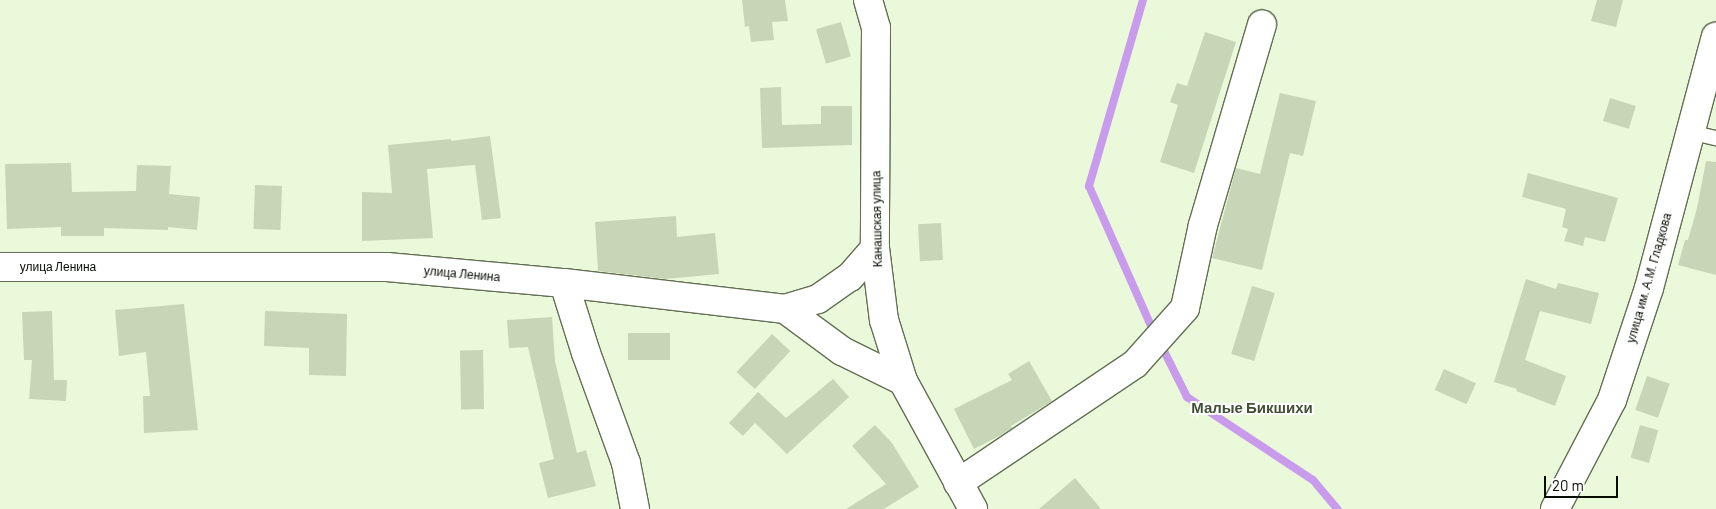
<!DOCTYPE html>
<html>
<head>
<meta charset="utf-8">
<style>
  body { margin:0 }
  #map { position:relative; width:1716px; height:509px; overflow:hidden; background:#eaf9d9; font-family:Barlow,sans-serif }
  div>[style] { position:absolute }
  .stream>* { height:8px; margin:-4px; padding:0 4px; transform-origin:4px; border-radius:4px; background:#c99bec }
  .building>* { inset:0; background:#c8d6b8; transform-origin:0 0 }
  .roads { filter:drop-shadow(1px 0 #626f54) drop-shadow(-1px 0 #626f54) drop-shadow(0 1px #626f54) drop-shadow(0 -1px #626f54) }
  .lane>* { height:14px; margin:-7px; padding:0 7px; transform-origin:7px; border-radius:7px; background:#fff }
  .street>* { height:28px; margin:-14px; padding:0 14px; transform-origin:14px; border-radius:14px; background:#fff }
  span { translate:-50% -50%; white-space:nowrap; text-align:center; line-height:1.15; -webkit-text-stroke:4px #fff; paint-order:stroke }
  .street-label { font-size:12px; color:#080d04 }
  .quarter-label { font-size:15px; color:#434f35; font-weight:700 }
  .scale { position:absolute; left:1544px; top:476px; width:74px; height:22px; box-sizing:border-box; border:2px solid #080d04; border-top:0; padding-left:6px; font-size:15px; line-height:18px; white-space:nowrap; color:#080d04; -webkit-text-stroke:4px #fff; paint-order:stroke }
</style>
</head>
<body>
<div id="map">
  <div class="stream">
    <i style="left:1143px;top:0;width:194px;rotate:106.2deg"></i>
    <i style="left:1089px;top:186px;width:153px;rotate:66.1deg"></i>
    <i style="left:1163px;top:349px;width:54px;rotate:63.4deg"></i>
    <i style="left:1187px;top:397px;width:151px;rotate:33.4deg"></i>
    <i style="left:1313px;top:480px;width:38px;rotate:50deg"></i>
  </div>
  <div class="building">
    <i style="clip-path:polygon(742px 0,785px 0,788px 21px,772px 22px,774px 40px,751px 42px,749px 26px,745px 27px)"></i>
    <i style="clip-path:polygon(1597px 0,1623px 0,1616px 27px,1591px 21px)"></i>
    <i style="left:841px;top:22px;width:36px;height:26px;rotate:74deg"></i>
    <i style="clip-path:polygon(1205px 32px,1236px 42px,1194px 173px,1160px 162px,1178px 105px,1170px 102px,1177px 83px,1187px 86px)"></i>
    <i style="clip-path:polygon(781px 87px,782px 125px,821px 124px,821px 106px,852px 106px,852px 145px,762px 148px,760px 88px)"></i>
    <i style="clip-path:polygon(1280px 93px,1316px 101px,1303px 156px,1290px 153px,1262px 270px,1212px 258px,1236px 168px,1260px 174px)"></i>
    <i style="left:1610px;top:98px;width:27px;height:24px;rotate:17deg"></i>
    <i style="clip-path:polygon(490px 136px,501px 218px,482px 220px,475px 165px,427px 169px,433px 238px,362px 241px,362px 192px,392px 193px,388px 145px,451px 139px,451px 141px)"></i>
    <i style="clip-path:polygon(1706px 161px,1716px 162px,1716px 275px,1678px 265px,1685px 240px,1688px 240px,1697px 208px)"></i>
    <i style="clip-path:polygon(71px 163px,72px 192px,136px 191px,137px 165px,171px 166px,169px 194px,200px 197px,197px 230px,168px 227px,168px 230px,104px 228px,104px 236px,61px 236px,61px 227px,7px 229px,5px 164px)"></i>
    <i style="clip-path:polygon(1528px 173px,1618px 198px,1605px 242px,1585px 237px,1583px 246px,1564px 241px,1568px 229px,1562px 227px,1566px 209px,1522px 197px)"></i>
    <i style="left:255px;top:185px;width:27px;height:44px;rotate:2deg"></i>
    <i style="clip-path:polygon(676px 216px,677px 237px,715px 233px,719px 274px,665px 279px,598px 271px,595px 222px)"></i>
    <i style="left:941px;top:223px;width:37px;height:23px;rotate:87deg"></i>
    <i style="clip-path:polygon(1526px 279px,1556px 289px,1558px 283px,1599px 293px,1591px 324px,1540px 311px,1525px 360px,1566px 376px,1555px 406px,1516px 391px,1517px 389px,1494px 382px)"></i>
    <i style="left:1252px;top:286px;width:24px;height:71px;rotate:17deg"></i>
    <i style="clip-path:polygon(184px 304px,198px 430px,144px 433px,143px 396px,150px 396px,146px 352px,119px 356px,115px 310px)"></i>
    <i style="clip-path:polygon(52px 311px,54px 380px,67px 380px,66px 401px,29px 399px,32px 360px,24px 360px,22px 312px)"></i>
    <i style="clip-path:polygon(265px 311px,347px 314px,346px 376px,309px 375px,309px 348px,264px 346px)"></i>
    <i style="clip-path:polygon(552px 317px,555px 361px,577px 453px,586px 450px,596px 486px,548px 498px,539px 463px,554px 459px,528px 347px,509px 348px,507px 320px)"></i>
    <i style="left:628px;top:333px;width:42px;height:27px"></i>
    <i style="left:772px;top:334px;width:25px;height:52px;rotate:43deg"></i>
    <i style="left:483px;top:350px;width:59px;height:23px;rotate:89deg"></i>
    <i style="clip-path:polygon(1029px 361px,1052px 401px,1011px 426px,1012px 428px,1001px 435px,974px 449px,954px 409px,1012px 380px,1008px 374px)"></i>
    <i style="left:1444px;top:369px;width:35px;height:23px;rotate:24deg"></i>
    <i style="left:1647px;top:376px;width:24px;height:36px;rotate:19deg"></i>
    <i style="clip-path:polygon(833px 379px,849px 397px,787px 454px,755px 423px,743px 436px,729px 423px,758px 392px,786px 418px)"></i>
    <i style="clip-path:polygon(875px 425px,892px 443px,919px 487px,884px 509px,846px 509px,886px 484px,852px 446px)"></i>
    <i style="left:1640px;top:425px;width:19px;height:34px;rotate:16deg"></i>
    <i style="clip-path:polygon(1075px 478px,1101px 509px,1039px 509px)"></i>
  </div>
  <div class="roads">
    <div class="lane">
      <i style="left:1689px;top:132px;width:28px;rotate:13deg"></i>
    </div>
    <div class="street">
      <i style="left:868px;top:0;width:29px;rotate:74deg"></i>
      <i style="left:876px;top:28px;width:220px;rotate:90.3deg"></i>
      <i style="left:875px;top:248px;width:73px;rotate:82.9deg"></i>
      <i style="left:884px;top:320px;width:64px;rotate:72.7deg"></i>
      <i style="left:903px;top:381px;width:146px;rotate:61.3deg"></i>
      <i style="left:0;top:267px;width:387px"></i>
      <i style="left:387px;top:267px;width:178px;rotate:5.2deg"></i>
      <i style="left:564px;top:283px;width:223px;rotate:6.7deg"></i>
      <i style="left:785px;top:309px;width:71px;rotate:36.4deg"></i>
      <i style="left:842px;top:351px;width:68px;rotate:26.2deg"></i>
      <i style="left:564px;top:283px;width:73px;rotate:72.6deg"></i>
      <i style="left:586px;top:353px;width:117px;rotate:70deg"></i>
      <i style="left:626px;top:463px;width:47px;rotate:78.9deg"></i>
      <i style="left:785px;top:309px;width:34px;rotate:-17deg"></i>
      <i style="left:818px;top:299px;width:39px;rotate:-35deg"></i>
      <i style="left:850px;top:277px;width:38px;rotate:-49deg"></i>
      <i style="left:958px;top:483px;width:213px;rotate:-33.9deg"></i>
      <i style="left:1135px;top:364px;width:75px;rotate:-48.2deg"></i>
      <i style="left:1185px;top:308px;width:85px;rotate:-77.8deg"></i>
      <i style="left:1203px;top:225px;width:209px;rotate:-73.6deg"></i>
      <i style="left:1555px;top:509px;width:123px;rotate:-62.4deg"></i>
      <i style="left:1612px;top:400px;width:118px;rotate:-71.7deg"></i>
      <i style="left:1649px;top:288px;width:260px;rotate:-75.1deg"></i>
    </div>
  </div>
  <div class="street-label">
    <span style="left:877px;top:219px;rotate:-91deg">Канашская улица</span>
    <span style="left:58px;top:267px">улица Ленина</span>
    <span style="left:462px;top:274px;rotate:5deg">улица Ленина</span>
    <span style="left:1649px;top:278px;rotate:-74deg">улица им. А.М. Гладкова</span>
  </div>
  <div class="quarter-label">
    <span style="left:1252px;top:408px">Малые Бикшихи</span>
  </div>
  <div class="scale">20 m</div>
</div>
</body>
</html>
